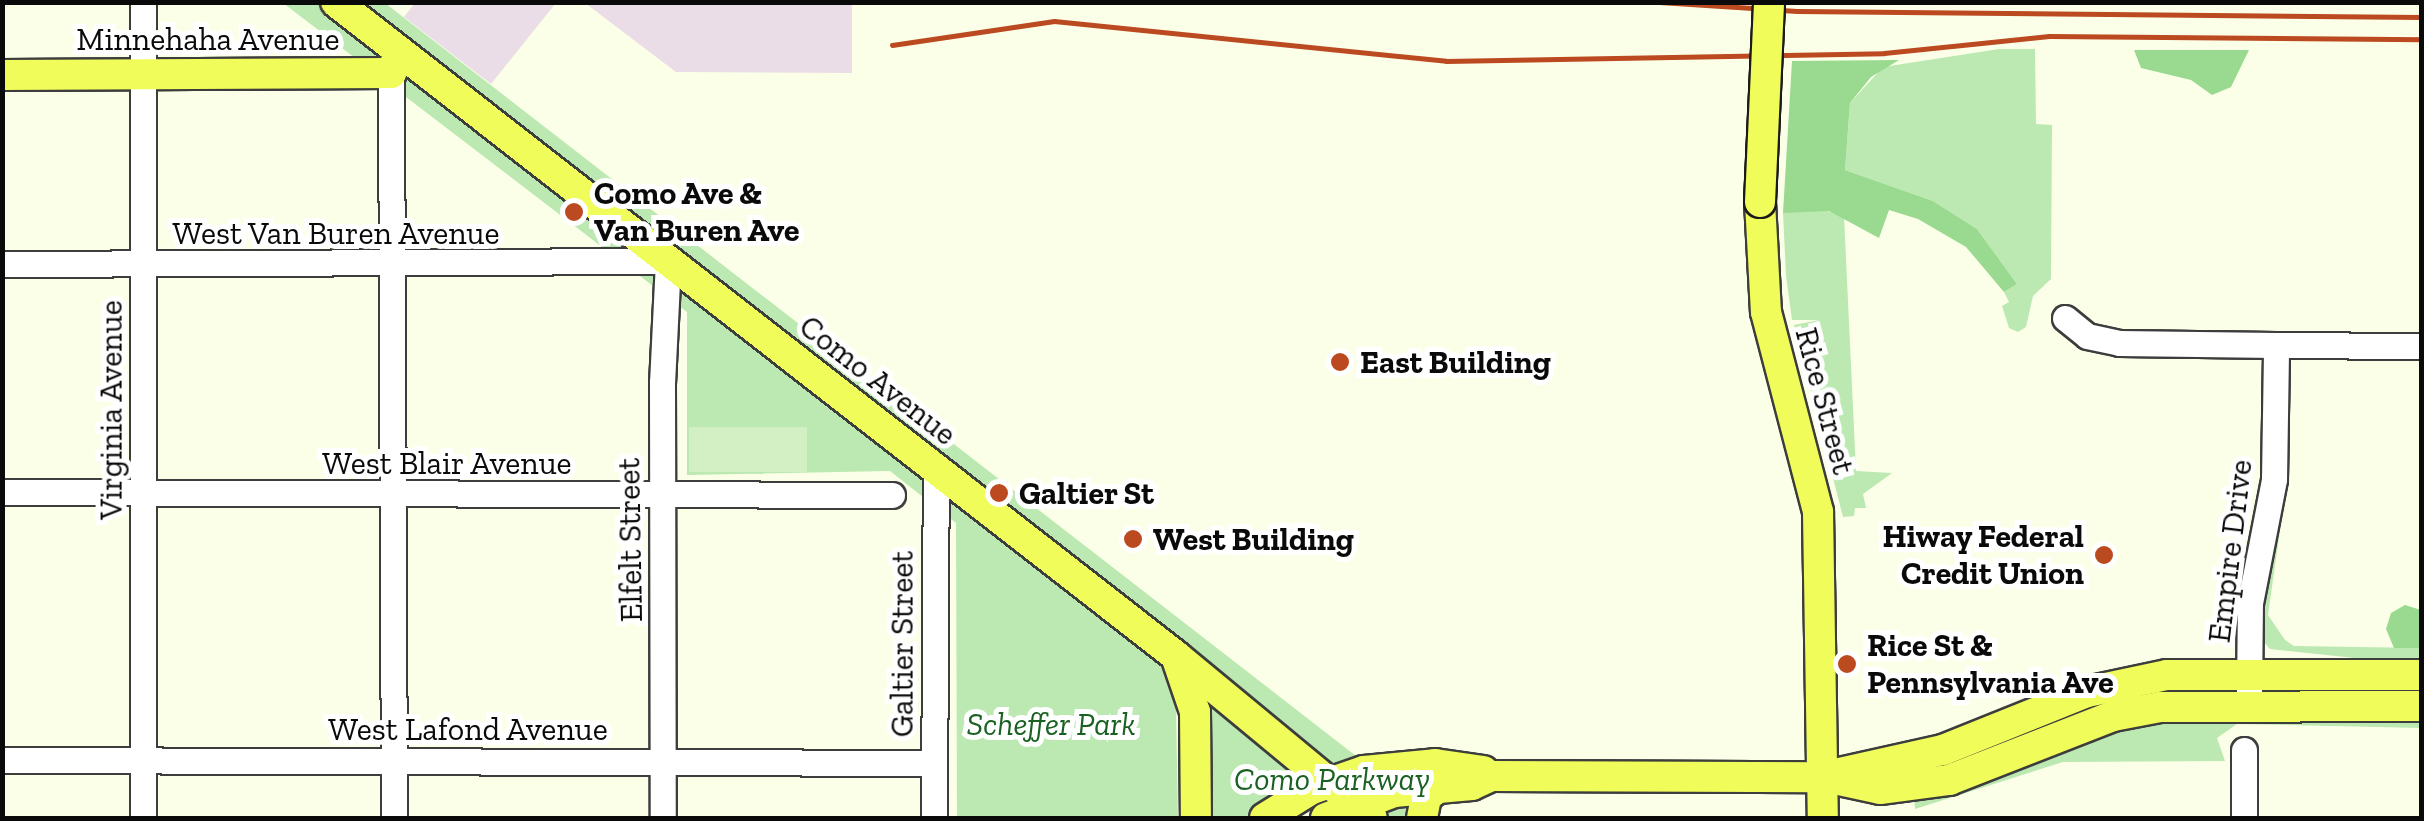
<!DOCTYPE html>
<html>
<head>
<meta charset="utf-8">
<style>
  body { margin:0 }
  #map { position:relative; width:2424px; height:821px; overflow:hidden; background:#fcffe7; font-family:"Zilla Slab",serif }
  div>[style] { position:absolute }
  .industrial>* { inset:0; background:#eadde7 }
  .green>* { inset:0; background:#bce9b1 }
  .forest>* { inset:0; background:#9ada90 }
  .pitch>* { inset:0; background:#d2f0c3; transform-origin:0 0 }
  .roads { filter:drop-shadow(2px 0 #3d3d3d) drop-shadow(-2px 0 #3d3d3d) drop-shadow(0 2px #3d3d3d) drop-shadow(0 -2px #3d3d3d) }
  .minor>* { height:25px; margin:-12.5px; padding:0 12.5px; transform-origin:12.5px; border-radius:12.5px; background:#fff }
  .major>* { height:30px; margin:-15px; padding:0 15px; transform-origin:15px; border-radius:15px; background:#f0fc5a }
  .rail>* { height:5px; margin:-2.5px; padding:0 2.5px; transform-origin:2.5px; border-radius:2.5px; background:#bb4a21 }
  .bridges { filter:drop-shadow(2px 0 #1b1b1b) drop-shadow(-2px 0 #1b1b1b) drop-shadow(0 2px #1b1b1b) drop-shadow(0 -2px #1b1b1b) }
  .major-bridge>* { height:30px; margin:-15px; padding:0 15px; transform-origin:15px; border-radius:15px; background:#f0fc5a }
  .dots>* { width:28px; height:28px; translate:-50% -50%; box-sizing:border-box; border:5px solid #fff; border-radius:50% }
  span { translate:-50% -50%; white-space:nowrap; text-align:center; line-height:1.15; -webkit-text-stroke:10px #fff; paint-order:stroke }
  .street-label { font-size:32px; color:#0a0a0a }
  .poi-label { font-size:32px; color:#0a0a0a; font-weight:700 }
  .left { translate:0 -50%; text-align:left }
  .right { translate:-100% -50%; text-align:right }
  .park-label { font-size:32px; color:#1a6122; font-style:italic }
  .frame { position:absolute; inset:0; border:5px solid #0a0a0a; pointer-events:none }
</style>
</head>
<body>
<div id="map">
  <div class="industrial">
    <i style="clip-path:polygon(415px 3px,415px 2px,556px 3px,491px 84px,404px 17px)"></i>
    <i style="clip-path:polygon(585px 3px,852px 3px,852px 73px,676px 72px)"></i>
  </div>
  <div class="green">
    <i style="clip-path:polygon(283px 3px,385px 3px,1436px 818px,1324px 818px,1311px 808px,1295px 818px,1259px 809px,1248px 818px,1203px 818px,1203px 727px,1176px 705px,1178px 818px,957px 818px,956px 523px,890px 471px,687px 475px,687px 312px)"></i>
    <i style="clip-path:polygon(1999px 49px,2035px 49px,2036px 124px,2052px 125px,2051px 279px,2033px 296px,2026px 327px,2018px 332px,2009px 328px,2002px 306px,2009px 302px,2004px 292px,2017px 284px,1977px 229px,1933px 201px,1845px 170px,1850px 103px,1883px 67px)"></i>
    <i style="clip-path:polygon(1817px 208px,1844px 216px,1856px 471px,1892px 473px,1863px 494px,1866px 508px,1855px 508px,1854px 516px,1843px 517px,1794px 325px,1819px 320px,1792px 320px,1786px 276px,1783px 213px)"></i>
    <i style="clip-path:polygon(2282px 516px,2268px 615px,2285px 640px,2294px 646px,2421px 648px,2421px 665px,2270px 649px,2263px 641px,2263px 596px)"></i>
    <i style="clip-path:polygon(2421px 716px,2421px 728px,2237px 724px,2217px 738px,2225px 761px,2063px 762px,1915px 809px,1914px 797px,2136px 721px)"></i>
  </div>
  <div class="forest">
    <i style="clip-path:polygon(2134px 50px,2249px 50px,2231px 87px,2212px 95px,2191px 80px,2141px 68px)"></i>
    <i style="clip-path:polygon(1899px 60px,1871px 77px,1850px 103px,1845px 170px,1933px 201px,1977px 229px,2017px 284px,2004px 292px,1966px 247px,1918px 219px,1889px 210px,1879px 238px,1829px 211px,1783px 213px,1792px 61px)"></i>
    <i style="clip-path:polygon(2405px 605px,2421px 610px,2421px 648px,2394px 648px,2386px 629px,2391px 613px)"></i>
  </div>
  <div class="pitch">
    <i style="left:689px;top:427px;width:118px;height:45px"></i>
  </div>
  <div class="roads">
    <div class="minor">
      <i style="left:143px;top:2px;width:816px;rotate:90deg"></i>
      <i style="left:391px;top:73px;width:745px;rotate:89.77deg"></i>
      <i style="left:2px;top:264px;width:666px;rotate:-0.26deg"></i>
      <i style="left:668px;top:261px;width:121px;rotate:92.8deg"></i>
      <i style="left:662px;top:382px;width:436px;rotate:89.9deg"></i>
      <i style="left:2065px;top:318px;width:28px;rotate:39deg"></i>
      <i style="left:2087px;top:336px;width:33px;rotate:12deg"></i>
      <i style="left:2119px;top:343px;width:157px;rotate:0.7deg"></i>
      <i style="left:2px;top:492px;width:890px;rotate:0.19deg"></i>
      <i style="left:2249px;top:695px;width:92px;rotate:-89.4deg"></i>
      <i style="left:2250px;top:603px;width:126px;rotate:-79deg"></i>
      <i style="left:2274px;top:479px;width:134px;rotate:-89.1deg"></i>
      <i style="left:2276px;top:345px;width:146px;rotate:0.4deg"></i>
      <i style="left:2px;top:760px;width:932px;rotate:0.18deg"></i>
      <i style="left:934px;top:818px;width:348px;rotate:-89.7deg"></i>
      <i style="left:2244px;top:818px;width:68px;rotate:-90deg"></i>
    </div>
    <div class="major">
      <i style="left:336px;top:2px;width:1065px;rotate:37.9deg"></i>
      <i style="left:1176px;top:656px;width:254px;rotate:39.6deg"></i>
      <i style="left:2px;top:75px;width:389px;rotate:-0.3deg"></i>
      <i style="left:391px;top:73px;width:23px;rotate:-67deg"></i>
      <i style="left:1760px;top:202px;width:110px;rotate:86.9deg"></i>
      <i style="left:1766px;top:312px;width:207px;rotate:75.4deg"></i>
      <i style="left:1818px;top:512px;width:306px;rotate:89.1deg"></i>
      <i style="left:1177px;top:659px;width:56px;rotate:71.2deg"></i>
      <i style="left:1195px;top:712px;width:106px;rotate:89.5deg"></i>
      <i style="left:1830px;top:778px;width:51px;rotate:12.4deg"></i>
      <i style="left:1880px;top:789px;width:70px;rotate:-7.4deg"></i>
      <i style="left:1949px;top:780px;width:176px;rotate:-21.3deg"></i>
      <i style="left:2113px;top:716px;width:48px;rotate:-10.8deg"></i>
      <i style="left:2160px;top:707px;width:262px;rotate:-0.2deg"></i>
      <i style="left:1265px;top:818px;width:55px;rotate:-31.7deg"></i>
      <i style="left:1312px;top:789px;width:55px;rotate:-19.1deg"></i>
      <i style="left:1364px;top:771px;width:71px;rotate:-5.6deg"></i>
      <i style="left:1435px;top:764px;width:49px;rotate:8.3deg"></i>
      <i style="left:1326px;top:818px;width:73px;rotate:-20.9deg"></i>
      <i style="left:1394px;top:792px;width:78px;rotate:-5.1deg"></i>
      <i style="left:1472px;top:785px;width:21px;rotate:-25deg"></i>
      <i style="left:1491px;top:776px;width:331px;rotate:0.2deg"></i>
      <i style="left:1822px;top:777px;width:124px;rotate:-12.6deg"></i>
      <i style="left:1943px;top:750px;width:155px;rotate:-21.9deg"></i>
      <i style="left:2087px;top:692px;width:82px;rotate:-12deg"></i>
      <i style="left:2167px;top:675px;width:255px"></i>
      <i style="left:1422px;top:818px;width:21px;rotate:-79deg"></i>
      <i style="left:1426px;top:797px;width:18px;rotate:-38deg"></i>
    </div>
  </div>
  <div class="rail">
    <i style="left:1659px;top:2px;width:138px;rotate:3.7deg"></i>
    <i style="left:1797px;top:11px;width:625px;rotate:0.55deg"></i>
    <i style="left:892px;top:45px;width:164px;rotate:-8.4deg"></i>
    <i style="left:1054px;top:21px;width:394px;rotate:5.8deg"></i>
    <i style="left:1446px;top:61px;width:438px;rotate:-1deg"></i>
    <i style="left:1884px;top:53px;width:166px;rotate:-5.9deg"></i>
    <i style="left:2049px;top:36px;width:373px;rotate:0.5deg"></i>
  </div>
  <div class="bridges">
    <div class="major-bridge">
      <i style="left:1760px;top:202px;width:200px;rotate:-87.4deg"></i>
    </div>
  </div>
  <div class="dots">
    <i style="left:574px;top:212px;background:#bb4a21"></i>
    <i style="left:1340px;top:362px;background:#bb4a21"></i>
    <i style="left:999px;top:493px;background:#bb4a21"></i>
    <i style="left:1133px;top:539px;background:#bb4a21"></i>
    <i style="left:2104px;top:555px;background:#bb4a21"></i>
    <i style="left:1847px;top:664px;background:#bb4a21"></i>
  </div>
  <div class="street-label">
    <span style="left:208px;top:39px">Minnehaha Avenue</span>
    <span style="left:336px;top:233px">West Van Buren Avenue</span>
    <span style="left:878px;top:380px;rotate:38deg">Como Avenue</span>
    <span style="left:1825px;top:401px;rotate:75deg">Rice Street</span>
    <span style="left:111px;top:410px;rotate:-90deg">Virginia Avenue</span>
    <span style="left:447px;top:463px">West Blair Avenue</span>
    <span style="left:630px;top:540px;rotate:-91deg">Elfelt Street</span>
    <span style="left:2230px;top:551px;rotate:-83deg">Empire Drive</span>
    <span style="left:902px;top:644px;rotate:-90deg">Galtier Street</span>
    <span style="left:468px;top:729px">West Lafond Avenue</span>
  </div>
  <div class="poi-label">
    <span class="left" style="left:594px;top:212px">Como Ave &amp;<br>Van Buren Ave</span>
    <span class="left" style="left:1360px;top:362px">East Building</span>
    <span class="left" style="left:1019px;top:493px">Galtier St</span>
    <span class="right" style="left:2084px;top:555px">Hiway Federal<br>Credit Union</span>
    <span class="left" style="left:1153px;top:539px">West Building</span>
    <span class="left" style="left:1867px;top:664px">Rice St &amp;<br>Pennsylvania Ave</span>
  </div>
  <div class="park-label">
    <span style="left:1051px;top:724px">Scheffer Park</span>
    <span style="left:1332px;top:779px">Como Parkway</span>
  </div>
  <div class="frame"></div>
</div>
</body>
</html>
